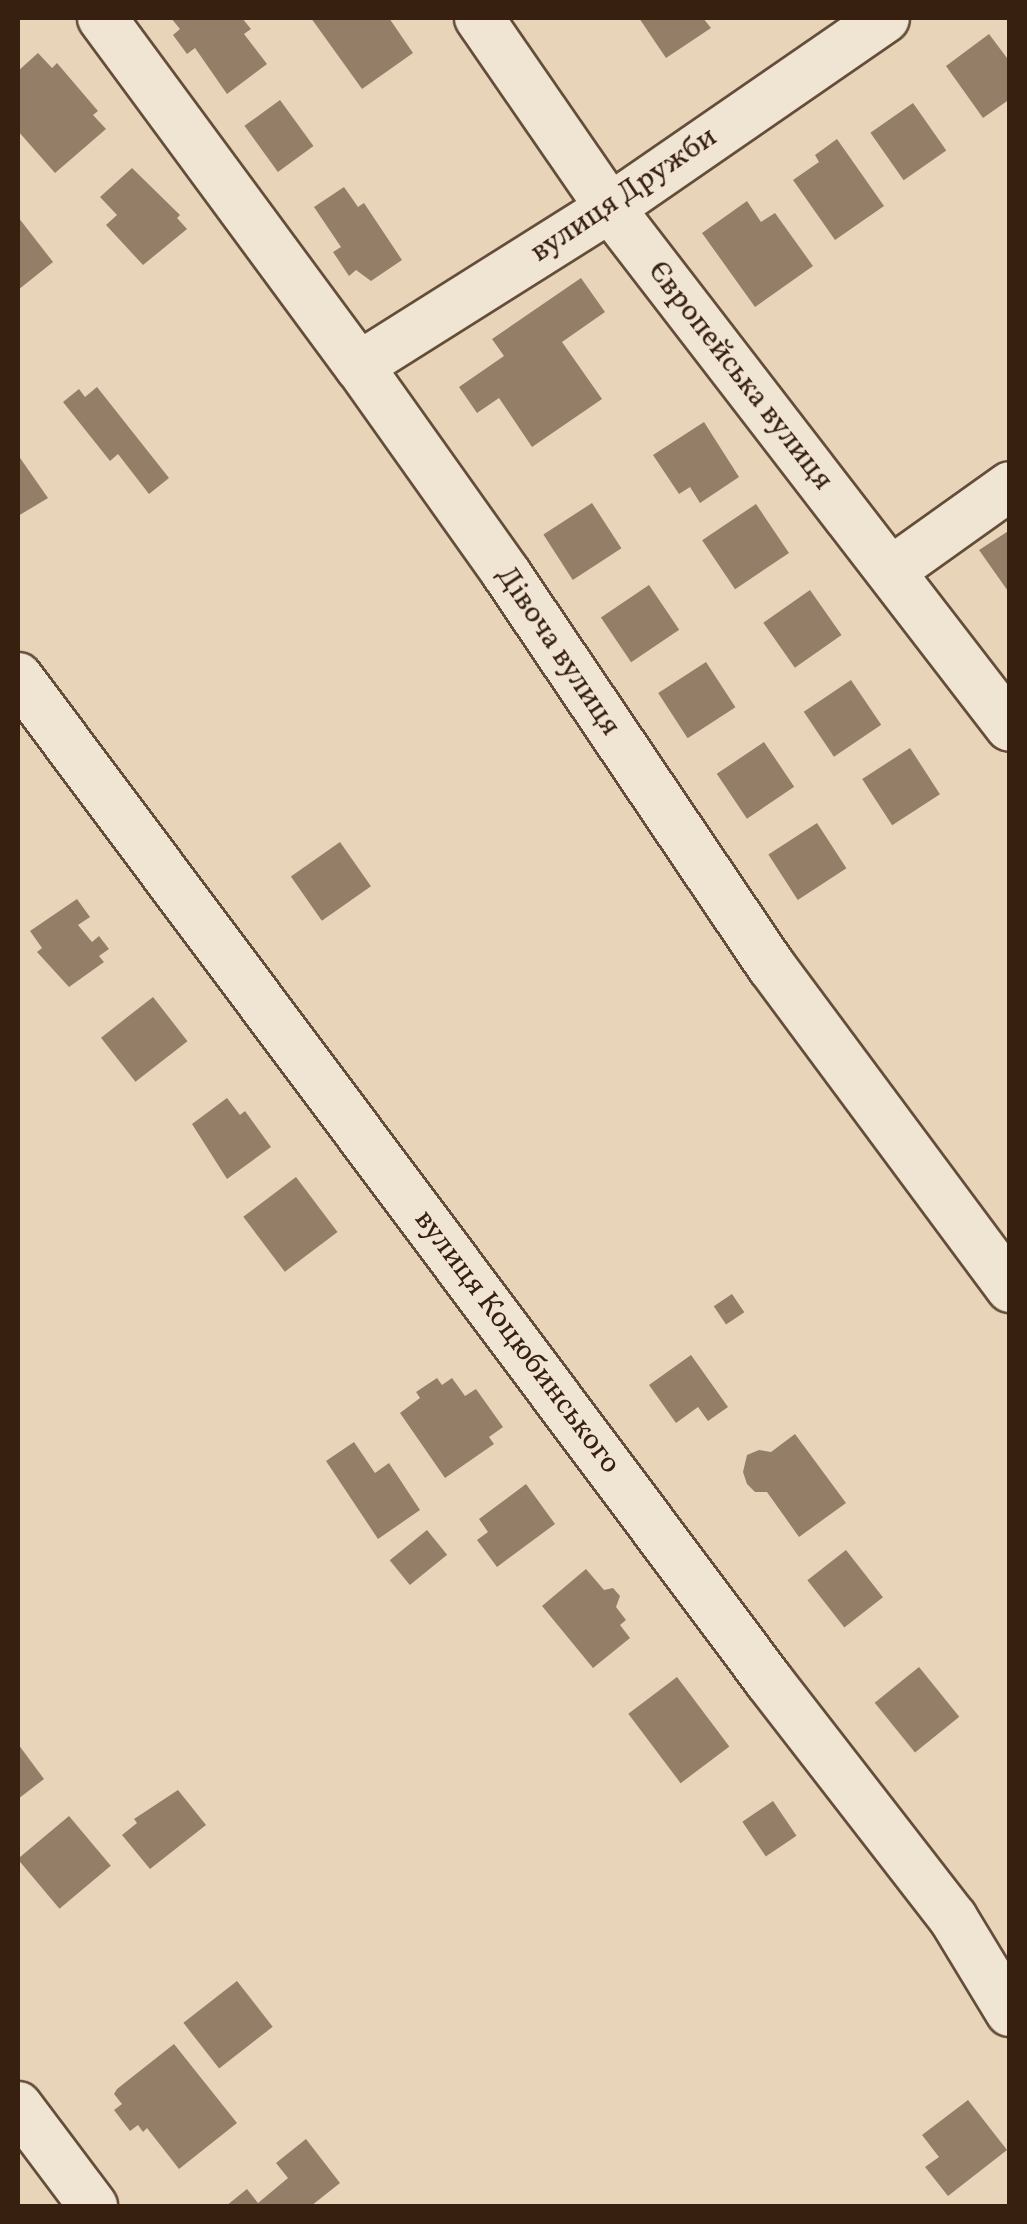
<!DOCTYPE html>
<html>
<head>
<meta charset="utf-8">
<style>
  body { margin:0 }
  #map { position:relative; width:1027px; height:2224px; overflow:hidden; background:#e8d5b9; font-family:Vollkorn,serif }
  div>[style] { position:absolute }
  .building>* { inset:0; background:#947e68; transform-origin:0 0 }
  .roads { filter:drop-shadow(2px 0 #644d3a) drop-shadow(-2px 0 #644d3a) drop-shadow(0 2px #644d3a) drop-shadow(0 -2px #644d3a) }
  .minor>* { height:48px; margin:-24px; padding:0 24px; transform-origin:24px; border-radius:24px; background:#f0e4d2 }
  span { translate:-50% -50%; white-space:nowrap; text-align:center; line-height:1.15; -webkit-text-stroke:9px #f0e4d2; paint-order:stroke }
  .street-label { font-size:30px; color:#382010 }
  .frame { position:absolute; inset:0; border:20px solid #382010; pointer-events:none }
</style>
</head>
<body>
<div id="map">
  <div class="building">
    <i style="clip-path:polygon(171px 18px,242px 18px,251px 29px,244px 34px,267px 64px,227px 94px,195px 48px,187px 54px,173px 35px,180px 29px)"></i>
    <i style="clip-path:polygon(311px 18px,389px 18px,413px 53px,362px 89px)"></i>
    <i style="clip-path:polygon(639px 18px,703px 18px,711px 28px,666px 58px)"></i>
    <i style="clip-path:polygon(989px 34px,1010px 62px,1010px 99px,983px 118px,946px 66px)"></i>
    <i style="clip-path:polygon(38px 53px,52px 68px,57px 63px,98px 111px,93px 115px,106px 129px,55px 173px,18px 131px,18px 71px)"></i>
    <i style="left:280px;top:100px;width:57px;height:44px;rotate:54deg"></i>
    <i style="left:913px;top:103px;width:58px;height:52px;rotate:55deg"></i>
    <i style="clip-path:polygon(837px 139px,884px 206px,835px 240px,793px 180px,819px 162px,815px 155px)"></i>
    <i style="clip-path:polygon(132px 168px,180px 215px,177px 218px,187px 229px,143px 265px,106px 225px,117px 215px,100px 197px)"></i>
    <i style="clip-path:polygon(344px 187px,358px 207px,364px 203px,402px 260px,371px 281px,356px 270px,349px 276px,333px 252px,341px 247px,314px 207px)"></i>
    <i style="clip-path:polygon(747px 201px,761px 222px,775px 213px,813px 266px,755px 307px,702px 233px)"></i>
    <i style="clip-path:polygon(18px 217px,53px 262px,18px 290px)"></i>
    <i style="clip-path:polygon(581px 278px,605px 312px,562px 342px,602px 399px,532px 447px,499px 398px,477px 413px,459px 387px,504px 356px,492px 339px)"></i>
    <i style="clip-path:polygon(97px 387px,169px 478px,149px 494px,118px 454px,110px 461px,63px 402px,79px 389px,85px 397px)"></i>
    <i style="clip-path:polygon(704px 422px,739px 477px,700px 503px,690px 487px,679px 494px,653px 455px)"></i>
    <i style="clip-path:polygon(18px 455px,48px 498px,18px 516px)"></i>
    <i style="left:592px;top:503px;width:54px;height:58px;rotate:57deg"></i>
    <i style="left:756px;top:504px;width:59px;height:65px;rotate:56deg"></i>
    <i style="clip-path:polygon(1010px 530px,1010px 594px,979px 550px)"></i>
    <i style="left:649px;top:585px;width:54px;height:58px;rotate:56deg"></i>
    <i style="left:810px;top:590px;width:55px;height:57px;rotate:55deg"></i>
    <i style="left:706px;top:662px;width:54px;height:57px;rotate:57deg"></i>
    <i style="left:851px;top:680px;width:54px;height:57px;rotate:56deg"></i>
    <i style="left:764px;top:742px;width:54px;height:57px;rotate:56deg"></i>
    <i style="left:910px;top:748px;width:55px;height:57px;rotate:57deg"></i>
    <i style="left:817px;top:823px;width:54px;height:58px;rotate:57deg"></i>
    <i style="left:340px;top:842px;width:54px;height:60px;rotate:55deg"></i>
    <i style="clip-path:polygon(77px 899px,90px 917px,78px 925px,92px 942px,99px 936px,109px 949px,99px 956px,104px 962px,69px 987px,37px 952px,42px 948px,30px 931px)"></i>
    <i style="left:153px;top:997px;width:56px;height:66px;rotate:52deg"></i>
    <i style="clip-path:polygon(227px 1098px,240px 1115px,245px 1111px,271px 1147px,227px 1179px,192px 1124px)"></i>
    <i style="left:296px;top:1177px;width:69px;height:66px;rotate:53deg"></i>
    <i style="left:732px;top:1294px;width:22px;height:22px;rotate:56deg"></i>
    <i style="clip-path:polygon(691px 1355px,728px 1407px,708px 1421px,698px 1407px,676px 1423px,649px 1385px)"></i>
    <i style="clip-path:polygon(437px 1378px,442px 1385px,452px 1378px,465px 1396px,476px 1389px,503px 1427px,489px 1437px,494px 1444px,445px 1478px,400px 1413px,420px 1398px,416px 1392px)"></i>
    <i style="clip-path:polygon(795px 1434px,846px 1503px,799px 1537px,767px 1492px,755px 1492px,747px 1484px,743px 1472px,747px 1455px,759px 1450px,771px 1452px)"></i>
    <i style="clip-path:polygon(354px 1442px,375px 1473px,389px 1463px,420px 1510px,378px 1539px,326px 1461px)"></i>
    <i style="clip-path:polygon(526px 1484px,555px 1524px,497px 1567px,477px 1540px,488px 1532px,479px 1519px)"></i>
    <i style="left:427px;top:1530px;width:32px;height:48px;rotate:51deg"></i>
    <i style="left:846px;top:1550px;width:60px;height:49px;rotate:52deg"></i>
    <i style="clip-path:polygon(586px 1569px,604px 1590px,613px 1588px,620px 1596px,616px 1607px,626px 1620px,620px 1625px,630px 1638px,593px 1668px,542px 1606px)"></i>
    <i style="left:919px;top:1667px;width:64px;height:57px;rotate:51deg"></i>
    <i style="left:677px;top:1677px;width:87px;height:61px;rotate:53deg"></i>
    <i style="clip-path:polygon(18px 1744px,44px 1779px,18px 1799px)"></i>
    <i style="clip-path:polygon(178px 1790px,206px 1825px,150px 1869px,122px 1835px,137px 1823px,134px 1819px)"></i>
    <i style="left:773px;top:1801px;width:42px;height:37px;rotate:56deg"></i>
    <i style="left:69px;top:1816px;width:65px;height:67px;rotate:50deg"></i>
    <i style="left:237px;top:1981px;width:58px;height:68px;rotate:52deg"></i>
    <i style="clip-path:polygon(174px 2044px,237px 2123px,179px 2169px,147px 2128px,143px 2132px,138px 2125px,130px 2131px,114px 2110px,122px 2104px,114px 2094px,117px 2089px)"></i>
    <i style="clip-path:polygon(968px 2100px,1007px 2150px,948px 2196px,925px 2167px,939px 2157px,922px 2135px)"></i>
    <i style="clip-path:polygon(306px 2139px,340px 2183px,311px 2206px,226px 2206px,247px 2189px,258px 2203px,288px 2178px,276px 2163px)"></i>
  </div>
  <div class="roads">
    <div class="minor">
      <i style="left:102px;top:18px;width:433px;rotate:53.6deg"></i>
      <i style="left:359px;top:366px;width:254px;rotate:54.6deg"></i>
      <i style="left:506px;top:573px;width:475px;rotate:56deg"></i>
      <i style="left:772px;top:967px;width:400px;rotate:53.4deg"></i>
      <i style="left:479px;top:18px;width:231px;rotate:55.4deg"></i>
      <i style="left:610px;top:208px;width:655px;rotate:52.38deg"></i>
      <i style="left:359px;top:366px;width:297px;rotate:-32.2deg"></i>
      <i style="left:610px;top:208px;width:334px;rotate:-34.6deg"></i>
      <i style="left:891px;top:571px;width:146px;rotate:-35.5deg"></i>
      <i style="left:18px;top:677px;width:1254px;rotate:53.2deg"></i>
      <i style="left:769px;top:1681px;width:300px;rotate:52.2deg"></i>
      <i style="left:953px;top:1918px;width:110px;rotate:58.8deg"></i>
      <i style="left:18px;top:2106px;width:125px;rotate:53.1deg"></i>
    </div>
  </div>
  <div class="street-label">
    <span style="left:624px;top:195px;rotate:-34deg">вулиця Дружби</span>
    <span style="left:740px;top:376px;rotate:52deg">Європейська вулиця</span>
    <span style="left:558px;top:651px;rotate:56deg">Дівоча вулиця</span>
    <span style="left:517px;top:1342px;rotate:53deg">вулиця Коцюбинського</span>
  </div>
  <div class="frame"></div>
</div>
</body>
</html>
